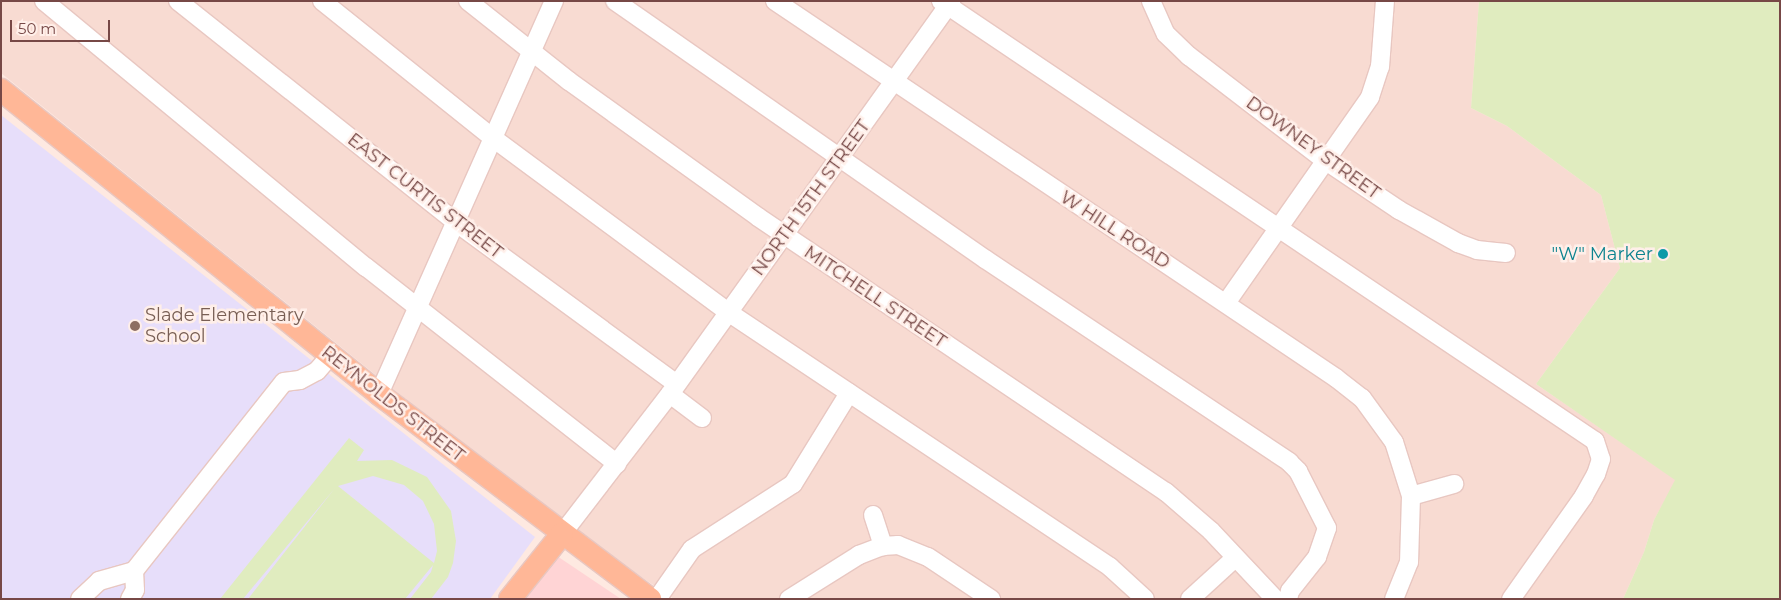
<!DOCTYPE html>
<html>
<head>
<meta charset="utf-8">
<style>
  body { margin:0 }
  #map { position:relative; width:1781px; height:600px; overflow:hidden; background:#fee9e1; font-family:Montserrat,sans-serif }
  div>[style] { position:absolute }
  .residential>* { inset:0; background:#f8dbd2 }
  .commercial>* { inset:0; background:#ffd4d5 }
  .education>* { inset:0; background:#e7defa }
  .green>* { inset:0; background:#e0ecbf }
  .roads { filter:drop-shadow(1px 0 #e8c7c1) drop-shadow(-1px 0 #e8c7c1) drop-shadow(0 1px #e8c7c1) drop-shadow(0 -1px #e8c7c1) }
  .minor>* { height:18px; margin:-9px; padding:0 9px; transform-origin:9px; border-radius:9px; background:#fff }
  .major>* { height:22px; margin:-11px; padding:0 11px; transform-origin:11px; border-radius:11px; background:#ffb797 }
  .dots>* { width:14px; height:14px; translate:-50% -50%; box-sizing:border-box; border:2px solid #ffefe9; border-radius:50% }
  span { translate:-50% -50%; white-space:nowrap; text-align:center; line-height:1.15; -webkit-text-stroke:5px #ffefe9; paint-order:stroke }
  .street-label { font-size:18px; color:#774846 }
  .culture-label { font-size:18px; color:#0d838f }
  .right { translate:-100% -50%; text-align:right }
  .education-label { font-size:18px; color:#785e54 }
  .left { translate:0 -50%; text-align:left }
  .frame { position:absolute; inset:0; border:2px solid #774846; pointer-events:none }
  .scale { position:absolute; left:10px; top:20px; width:100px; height:22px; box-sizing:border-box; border:2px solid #774846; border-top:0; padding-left:6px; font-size:15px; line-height:18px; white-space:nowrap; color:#774846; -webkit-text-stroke:4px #ffefe9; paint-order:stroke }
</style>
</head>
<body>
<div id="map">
  <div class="residential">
    <i style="clip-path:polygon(1px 1px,1479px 1px,1471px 108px,1507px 126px,1601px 195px,1620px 268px,1536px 384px,1676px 480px,1654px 520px,1644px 552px,1623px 599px,674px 599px,591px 543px,418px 409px,1px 73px)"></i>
  </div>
  <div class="commercial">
    <i style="clip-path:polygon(557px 556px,621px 599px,525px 599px)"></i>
  </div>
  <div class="education">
    <i style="clip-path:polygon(1px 115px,535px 537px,490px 599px,1px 599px)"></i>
  </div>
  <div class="green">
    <i style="clip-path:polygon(1479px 1px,1780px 1px,1780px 599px,1623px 599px,1644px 552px,1654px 520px,1675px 480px,1536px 384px,1620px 268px,1601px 195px,1507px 126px,1471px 108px)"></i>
    <i style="clip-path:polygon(evenodd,349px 438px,364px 450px,357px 461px,392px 460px,427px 477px,451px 511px,456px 541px,453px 563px,448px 577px,431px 599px,410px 599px,431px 572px,433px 565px,405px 599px,248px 599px,335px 488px,243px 599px,220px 599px,349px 438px,373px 476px,404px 485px,423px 501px,434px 524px,437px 551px,434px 563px,338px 486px,373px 476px)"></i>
  </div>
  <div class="roads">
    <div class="minor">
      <i style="left:44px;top:1px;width:418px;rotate:39.6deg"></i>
      <i style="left:366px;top:267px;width:319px;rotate:38.1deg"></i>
      <i style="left:178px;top:1px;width:358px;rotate:38.5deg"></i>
      <i style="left:458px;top:224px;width:271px;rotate:36.2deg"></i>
      <i style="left:322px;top:1px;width:219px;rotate:38.7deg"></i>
      <i style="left:493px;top:138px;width:292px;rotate:36.5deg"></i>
      <i style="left:728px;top:312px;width:459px;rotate:33.7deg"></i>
      <i style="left:1110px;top:567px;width:47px;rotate:42.4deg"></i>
      <i style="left:468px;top:1px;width:129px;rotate:38.4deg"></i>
      <i style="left:569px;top:81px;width:233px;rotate:35.7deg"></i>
      <i style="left:758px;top:217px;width:492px;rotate:34deg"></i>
      <i style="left:1166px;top:492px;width:60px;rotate:40.9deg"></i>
      <i style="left:1211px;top:531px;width:93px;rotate:46.7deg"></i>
      <i style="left:615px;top:1px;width:451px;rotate:34.9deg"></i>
      <i style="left:985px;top:259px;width:366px;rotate:33.7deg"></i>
      <i style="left:1289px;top:462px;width:13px;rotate:45deg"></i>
      <i style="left:1298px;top:471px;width:64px;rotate:63deg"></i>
      <i style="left:1327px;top:528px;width:31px;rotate:109deg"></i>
      <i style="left:1317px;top:557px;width:43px;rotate:128.5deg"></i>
      <i style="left:1290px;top:591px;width:8px;rotate:104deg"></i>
      <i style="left:775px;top:1px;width:676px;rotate:33.9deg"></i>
      <i style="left:1336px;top:378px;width:33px;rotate:38deg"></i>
      <i style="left:1362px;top:398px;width:54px;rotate:54deg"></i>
      <i style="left:1394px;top:442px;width:57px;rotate:72.5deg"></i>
      <i style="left:1411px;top:496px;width:66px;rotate:91.7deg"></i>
      <i style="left:1409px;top:562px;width:40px;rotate:112deg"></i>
      <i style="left:941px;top:1px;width:788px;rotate:33.93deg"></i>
      <i style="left:1595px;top:441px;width:19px;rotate:72deg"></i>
      <i style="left:1601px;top:459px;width:16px;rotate:108deg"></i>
      <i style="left:1596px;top:474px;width:25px;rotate:119deg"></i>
      <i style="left:1584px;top:496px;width:126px;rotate:125.3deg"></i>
      <i style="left:1151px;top:1px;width:36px;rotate:66deg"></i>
      <i style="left:1166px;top:34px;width:32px;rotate:44deg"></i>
      <i style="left:1189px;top:56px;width:173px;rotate:37.5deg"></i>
      <i style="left:1326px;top:161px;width:88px;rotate:33.9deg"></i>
      <i style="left:1399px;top:210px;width:68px;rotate:29.2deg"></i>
      <i style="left:1458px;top:243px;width:20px;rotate:20deg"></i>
      <i style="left:1477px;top:250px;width:29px;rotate:6deg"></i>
      <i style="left:1226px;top:303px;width:251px;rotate:-55deg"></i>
      <i style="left:1370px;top:97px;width:32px;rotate:-72deg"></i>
      <i style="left:1380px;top:67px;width:66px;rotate:-85.7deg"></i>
      <i style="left:379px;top:394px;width:430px;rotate:-66deg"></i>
      <i style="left:670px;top:394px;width:40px;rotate:37deg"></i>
      <i style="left:1411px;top:496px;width:45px;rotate:-15.6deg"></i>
      <i style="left:873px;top:515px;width:33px;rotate:72deg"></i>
      <i style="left:562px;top:534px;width:177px;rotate:-52.4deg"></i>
      <i style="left:670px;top:394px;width:483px;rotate:-54.4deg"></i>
      <i style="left:80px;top:599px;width:26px;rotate:-43deg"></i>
      <i style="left:99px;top:581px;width:36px;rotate:-16deg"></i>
      <i style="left:134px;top:571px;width:241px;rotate:-51.6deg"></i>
      <i style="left:284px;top:382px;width:16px;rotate:-7deg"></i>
      <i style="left:300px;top:380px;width:19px;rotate:-28deg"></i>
      <i style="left:317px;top:371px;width:21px;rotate:-49deg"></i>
      <i style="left:130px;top:599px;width:10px;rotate:-61deg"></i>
      <i style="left:135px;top:590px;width:19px;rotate:-93deg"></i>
      <i style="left:657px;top:599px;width:61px;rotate:-55deg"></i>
      <i style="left:692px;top:549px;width:120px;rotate:-32.8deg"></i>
      <i style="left:793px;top:484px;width:107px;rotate:-58.4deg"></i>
      <i style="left:789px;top:599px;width:83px;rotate:-32.2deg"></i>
      <i style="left:859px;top:555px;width:26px;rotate:-21deg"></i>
      <i style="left:883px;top:546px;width:15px;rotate:-4deg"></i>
      <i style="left:898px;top:545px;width:32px;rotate:22deg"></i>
      <i style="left:928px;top:557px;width:76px;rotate:33.7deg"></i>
      <i style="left:1190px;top:599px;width:61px;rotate:-42.3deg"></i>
    </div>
    <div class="major">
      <i style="left:1px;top:90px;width:485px;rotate:38.8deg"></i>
      <i style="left:379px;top:394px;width:340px;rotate:37.1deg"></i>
      <i style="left:510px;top:599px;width:83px;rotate:-51.3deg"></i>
    </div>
  </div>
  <div class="dots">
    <i style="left:1663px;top:254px;background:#0f9aa8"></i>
    <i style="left:135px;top:326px;background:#8d6e63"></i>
  </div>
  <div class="street-label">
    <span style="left:1313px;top:148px;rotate:36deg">DOWNEY STREET</span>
    <span style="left:425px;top:196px;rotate:38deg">EAST CURTIS STREET</span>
    <span style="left:811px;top:198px;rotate:-54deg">NORTH 15TH STREET</span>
    <span style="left:1115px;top:230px;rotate:33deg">W HILL ROAD</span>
    <span style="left:875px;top:297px;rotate:34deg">MITCHELL STREET</span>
    <span style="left:393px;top:404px;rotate:38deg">REYNOLDS STREET</span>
  </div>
  <div class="culture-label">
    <span class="right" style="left:1653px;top:254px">"W" Marker</span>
  </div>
  <div class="education-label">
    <span class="left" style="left:145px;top:326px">Slade Elementary<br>School</span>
  </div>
  <div class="frame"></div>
  <div class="scale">50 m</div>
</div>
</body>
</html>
